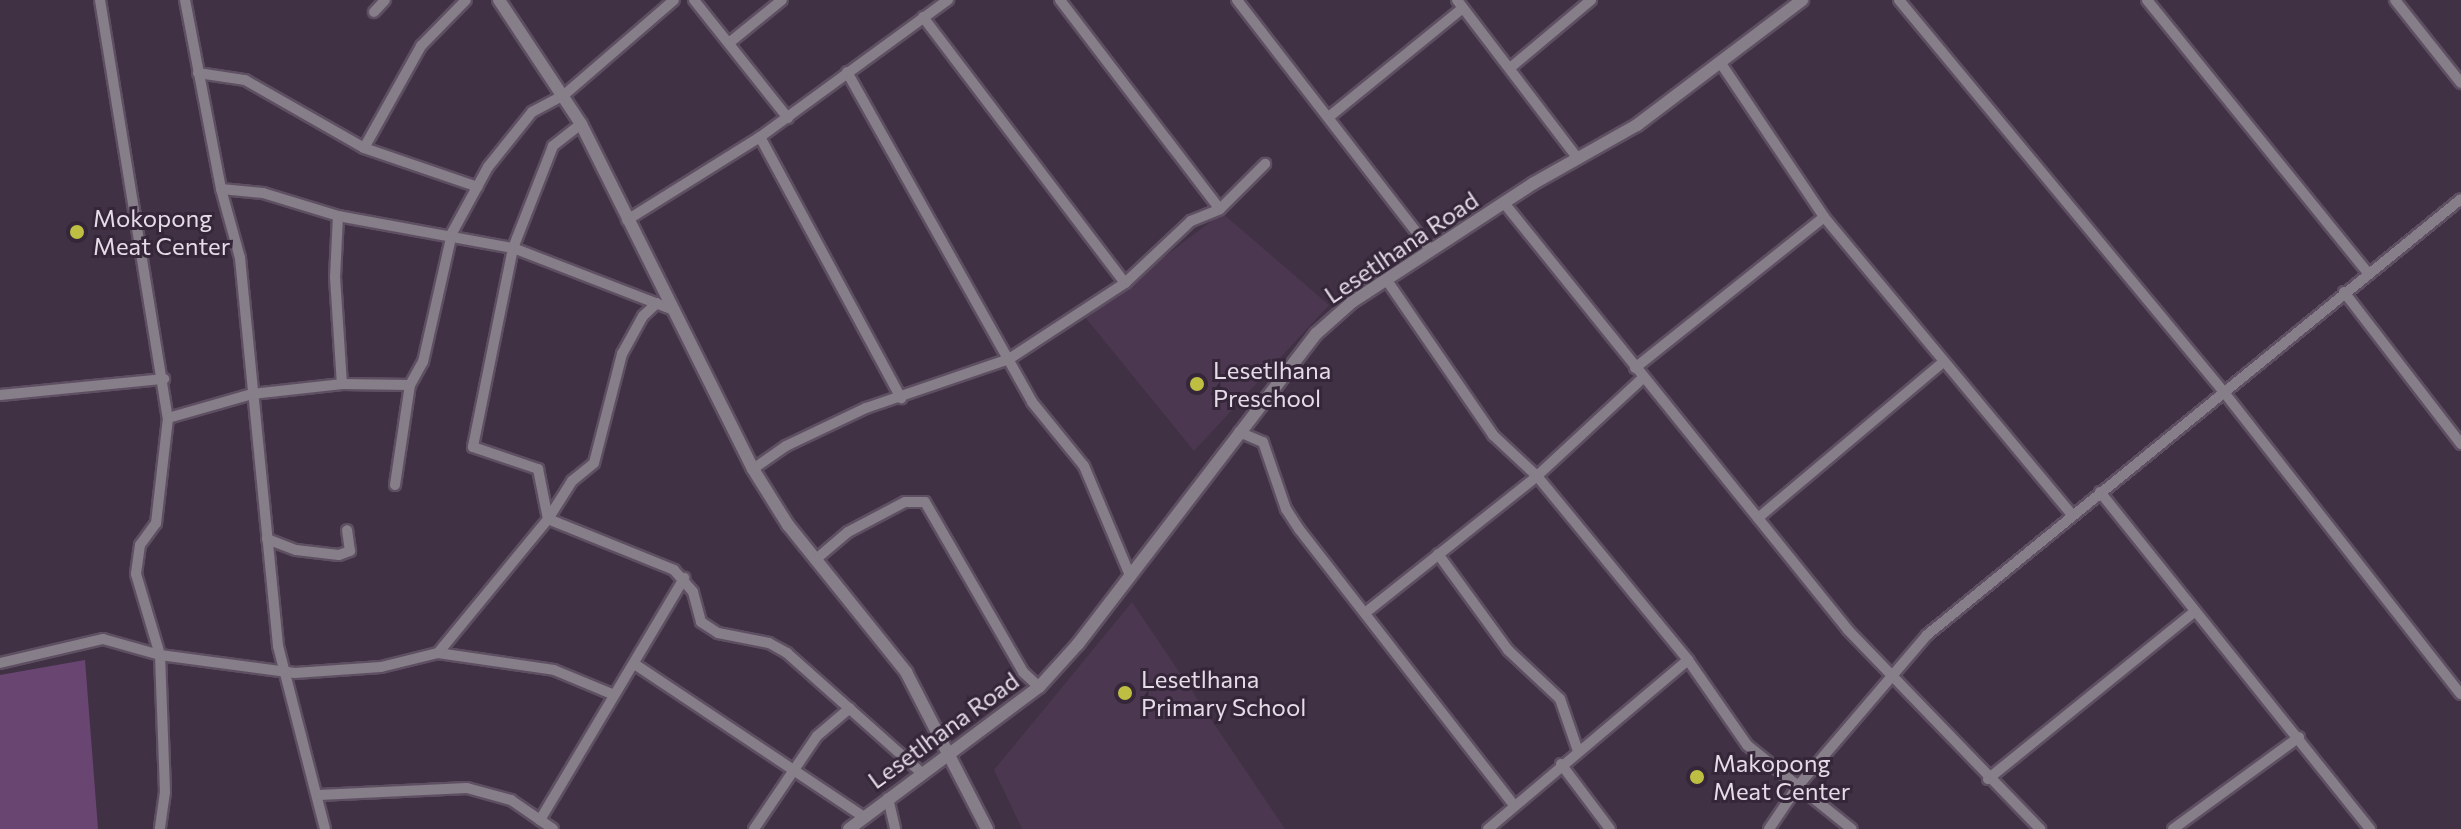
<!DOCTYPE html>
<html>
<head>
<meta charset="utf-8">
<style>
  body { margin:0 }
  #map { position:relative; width:2461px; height:829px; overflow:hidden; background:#403144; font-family:Commissioner,sans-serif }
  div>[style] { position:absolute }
  .built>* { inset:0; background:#4b3850 }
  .green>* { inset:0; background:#694572 }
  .roads { filter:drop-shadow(2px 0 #5e5062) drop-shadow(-2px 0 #5e5062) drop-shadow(0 2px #5e5062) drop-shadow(0 -2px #5e5062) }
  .minor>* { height:10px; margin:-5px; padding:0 5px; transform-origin:5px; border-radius:5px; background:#867e88 }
  .tertiary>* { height:12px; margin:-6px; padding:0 6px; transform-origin:6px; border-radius:6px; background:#867e88 }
  .dots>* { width:22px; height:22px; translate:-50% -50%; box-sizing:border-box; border:4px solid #352739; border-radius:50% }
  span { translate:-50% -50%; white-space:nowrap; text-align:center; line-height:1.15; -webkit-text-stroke:6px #352739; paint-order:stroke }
  .poi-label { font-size:24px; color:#e6dce8 }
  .left { translate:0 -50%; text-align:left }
  .street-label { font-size:24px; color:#e6dce8 }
</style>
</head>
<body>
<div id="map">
  <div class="built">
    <i style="clip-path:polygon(1222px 213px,1329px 305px,1194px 451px,1085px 317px)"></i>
    <i style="clip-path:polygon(1132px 602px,1285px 829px,1022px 829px,994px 770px)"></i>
  </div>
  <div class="green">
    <i style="clip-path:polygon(85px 660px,98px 829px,0 829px,0 675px)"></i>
  </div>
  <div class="roads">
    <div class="minor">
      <i style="left:100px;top:0;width:423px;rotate:80.8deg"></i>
      <i style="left:168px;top:418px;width:106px;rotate:96.5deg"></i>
      <i style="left:156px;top:523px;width:27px;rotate:126deg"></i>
      <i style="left:140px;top:545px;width:29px;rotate:98deg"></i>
      <i style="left:136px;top:574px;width:84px;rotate:73.5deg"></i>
      <i style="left:160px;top:655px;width:137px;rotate:87.9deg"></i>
      <i style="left:165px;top:792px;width:37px;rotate:98deg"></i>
      <i style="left:185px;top:0;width:192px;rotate:79.2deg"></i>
      <i style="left:221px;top:189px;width:72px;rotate:74.6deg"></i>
      <i style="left:240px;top:258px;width:390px;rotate:84.4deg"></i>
      <i style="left:278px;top:646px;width:189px;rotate:75.6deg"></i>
      <i style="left:694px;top:0;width:151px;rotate:51.5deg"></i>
      <i style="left:1060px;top:0;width:263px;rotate:52.6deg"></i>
      <i style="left:1237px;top:0;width:316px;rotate:52.3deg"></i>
      <i style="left:1457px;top:0;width:200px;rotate:52.7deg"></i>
      <i style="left:1899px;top:0;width:508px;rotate:50.35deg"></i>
      <i style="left:2223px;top:391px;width:385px;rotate:51.9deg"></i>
      <i style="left:2147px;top:0;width:351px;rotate:51deg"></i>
      <i style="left:2395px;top:0;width:106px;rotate:51.5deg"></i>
      <i style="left:374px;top:12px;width:16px;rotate:-47deg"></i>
      <i style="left:923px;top:17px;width:334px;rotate:52.8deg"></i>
      <i style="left:729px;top:43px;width:68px;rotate:-39.1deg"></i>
      <i style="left:1722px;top:65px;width:183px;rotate:56.1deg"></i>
      <i style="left:1824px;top:217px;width:388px;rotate:50.2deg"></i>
      <i style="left:1510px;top:68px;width:106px;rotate:-40deg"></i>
      <i style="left:847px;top:72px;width:378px;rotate:60.7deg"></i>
      <i style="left:1032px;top:402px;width:82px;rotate:50.9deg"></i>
      <i style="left:1084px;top:466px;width:116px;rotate:67.2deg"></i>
      <i style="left:198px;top:73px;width:48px;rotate:8.5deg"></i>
      <i style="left:245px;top:80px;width:137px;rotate:29.7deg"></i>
      <i style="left:364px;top:148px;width:120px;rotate:18.9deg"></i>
      <i style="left:1330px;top:116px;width:171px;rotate:-39.1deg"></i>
      <i style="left:581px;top:124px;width:36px;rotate:142deg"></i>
      <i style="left:553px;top:146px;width:110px;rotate:111.4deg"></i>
      <i style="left:513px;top:248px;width:203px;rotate:101.4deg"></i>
      <i style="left:473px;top:447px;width:69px;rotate:18.7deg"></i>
      <i style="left:538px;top:469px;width:51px;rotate:78.7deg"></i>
      <i style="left:548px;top:519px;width:136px;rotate:22deg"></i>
      <i style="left:674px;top:570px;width:29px;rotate:49deg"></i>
      <i style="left:693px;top:592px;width:31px;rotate:75deg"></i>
      <i style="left:701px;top:622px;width:20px;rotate:33deg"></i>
      <i style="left:718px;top:633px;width:52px;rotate:11.1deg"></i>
      <i style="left:769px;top:643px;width:21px;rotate:29deg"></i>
      <i style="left:787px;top:653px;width:182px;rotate:41.7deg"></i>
      <i style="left:760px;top:137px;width:297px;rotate:61.6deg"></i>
      <i style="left:364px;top:148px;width:117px;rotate:-60.8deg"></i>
      <i style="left:421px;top:46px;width:64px;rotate:-45.6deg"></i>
      <i style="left:221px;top:189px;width:42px;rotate:5.4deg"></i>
      <i style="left:263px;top:193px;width:78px;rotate:17deg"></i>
      <i style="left:338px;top:216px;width:178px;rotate:10.4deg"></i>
      <i style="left:513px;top:248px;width:173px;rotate:21.1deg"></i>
      <i style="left:1504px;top:203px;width:548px;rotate:51.14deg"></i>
      <i style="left:1848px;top:630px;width:277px;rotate:46deg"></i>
      <i style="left:338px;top:216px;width:61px;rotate:92.8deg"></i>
      <i style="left:335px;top:277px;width:107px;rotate:86.3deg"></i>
      <i style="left:627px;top:220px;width:157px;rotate:-32deg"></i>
      <i style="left:760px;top:137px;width:233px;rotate:-36.1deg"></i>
      <i style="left:1388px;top:282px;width:186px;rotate:55.5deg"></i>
      <i style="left:1493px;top:435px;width:60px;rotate:43deg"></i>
      <i style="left:1537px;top:476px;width:238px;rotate:50.6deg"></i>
      <i style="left:1688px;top:660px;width:103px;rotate:55.2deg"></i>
      <i style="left:1747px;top:745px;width:134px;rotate:38.7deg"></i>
      <i style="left:2344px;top:292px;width:192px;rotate:52.4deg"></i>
      <i style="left:1635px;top:368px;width:242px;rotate:-38.6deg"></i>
      <i style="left:0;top:395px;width:165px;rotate:-5.6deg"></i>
      <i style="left:168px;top:418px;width:87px;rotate:-15.9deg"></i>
      <i style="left:252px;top:394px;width:91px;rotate:-6.3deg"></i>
      <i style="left:342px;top:384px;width:68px;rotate:0.8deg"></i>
      <i style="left:1239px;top:432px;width:26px;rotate:23deg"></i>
      <i style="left:1263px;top:442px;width:71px;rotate:71.1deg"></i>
      <i style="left:1286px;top:509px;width:24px;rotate:57deg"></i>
      <i style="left:1299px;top:529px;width:351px;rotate:52.1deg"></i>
      <i style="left:753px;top:469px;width:40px;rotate:-34.9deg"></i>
      <i style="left:786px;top:446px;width:89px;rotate:-25.4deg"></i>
      <i style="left:866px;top:408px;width:151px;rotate:-18.9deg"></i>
      <i style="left:1009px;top:359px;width:139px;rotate:-33.2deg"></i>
      <i style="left:1125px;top:283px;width:91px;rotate:-43.2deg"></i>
      <i style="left:1191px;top:221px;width:31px;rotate:-22deg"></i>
      <i style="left:1220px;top:209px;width:64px;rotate:-45deg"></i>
      <i style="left:395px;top:485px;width:101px;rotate:-81.5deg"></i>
      <i style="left:410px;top:385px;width:26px;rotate:-61deg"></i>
      <i style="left:423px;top:362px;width:132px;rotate:-77.3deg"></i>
      <i style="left:452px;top:233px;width:75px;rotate:-61.4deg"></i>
      <i style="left:488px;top:167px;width:70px;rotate:-51.3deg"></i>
      <i style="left:532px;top:112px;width:36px;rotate:-28deg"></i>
      <i style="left:564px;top:95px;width:145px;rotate:-40.8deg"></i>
      <i style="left:2100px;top:492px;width:432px;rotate:51.3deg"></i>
      <i style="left:1758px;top:518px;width:241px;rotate:-40.1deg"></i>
      <i style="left:267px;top:539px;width:31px;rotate:21deg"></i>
      <i style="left:296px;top:550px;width:43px;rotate:6.6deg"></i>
      <i style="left:339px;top:555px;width:12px;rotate:-20deg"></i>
      <i style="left:350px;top:551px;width:21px;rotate:-98deg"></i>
      <i style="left:1438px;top:554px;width:119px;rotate:53.9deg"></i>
      <i style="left:1508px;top:650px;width:71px;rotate:43.3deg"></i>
      <i style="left:1560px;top:699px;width:55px;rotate:70.9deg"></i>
      <i style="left:815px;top:560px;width:43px;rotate:-40.3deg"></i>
      <i style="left:848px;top:532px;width:64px;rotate:-27.8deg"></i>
      <i style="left:905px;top:502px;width:20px"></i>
      <i style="left:925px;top:502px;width:196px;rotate:60deg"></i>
      <i style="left:1023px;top:672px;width:22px;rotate:43deg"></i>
      <i style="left:1365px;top:613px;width:220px;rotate:-38.5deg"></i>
      <i style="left:1537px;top:476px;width:144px;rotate:-42.8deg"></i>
      <i style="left:438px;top:653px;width:117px;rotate:8.3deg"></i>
      <i style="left:554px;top:670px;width:65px;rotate:22.6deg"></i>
      <i style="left:0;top:663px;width:106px;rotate:-13.1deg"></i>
      <i style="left:103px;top:639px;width:59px;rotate:15.7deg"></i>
      <i style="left:160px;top:655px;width:136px;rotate:7.6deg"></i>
      <i style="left:295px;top:673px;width:86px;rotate:-4deg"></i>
      <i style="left:381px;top:667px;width:59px;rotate:-13.8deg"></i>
      <i style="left:438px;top:653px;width:173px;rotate:-50.6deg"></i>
      <i style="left:548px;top:519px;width:45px;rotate:-57.7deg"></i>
      <i style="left:572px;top:481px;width:28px;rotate:-39deg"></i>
      <i style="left:594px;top:463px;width:113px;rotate:-75.6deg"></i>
      <i style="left:622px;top:354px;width:43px;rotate:-61.1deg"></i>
      <i style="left:643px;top:316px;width:19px;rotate:-43deg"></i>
      <i style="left:636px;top:665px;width:274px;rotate:33.7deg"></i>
      <i style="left:1561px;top:764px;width:81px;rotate:53deg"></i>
      <i style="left:1988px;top:779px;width:265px;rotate:-39deg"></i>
      <i style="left:319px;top:795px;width:148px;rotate:-2.7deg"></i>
      <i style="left:467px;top:788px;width:46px;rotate:15.3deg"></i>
      <i style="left:511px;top:800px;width:51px;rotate:34.6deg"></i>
      <i style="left:888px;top:798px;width:32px;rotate:77deg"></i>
      <i style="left:540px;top:820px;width:282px;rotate:-59.2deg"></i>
      <i style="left:754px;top:829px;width:112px;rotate:-55.9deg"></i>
      <i style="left:817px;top:736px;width:43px;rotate:-40.3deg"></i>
      <i style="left:1488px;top:829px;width:262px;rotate:-40.2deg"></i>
      <i style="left:1769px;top:829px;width:52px;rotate:-56deg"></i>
      <i style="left:1798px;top:786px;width:199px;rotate:-49.5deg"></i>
      <i style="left:1927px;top:635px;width:689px;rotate:-39.23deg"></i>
      <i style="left:2173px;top:829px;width:156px;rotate:-36.1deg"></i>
    </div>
    <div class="tertiary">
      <i style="left:499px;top:0;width:149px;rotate:56.5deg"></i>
      <i style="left:581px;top:124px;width:385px;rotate:63.5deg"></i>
      <i style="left:753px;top:469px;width:66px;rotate:58deg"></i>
      <i style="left:788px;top:525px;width:189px;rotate:51.2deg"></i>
      <i style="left:906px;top:672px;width:177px;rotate:62.7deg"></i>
      <i style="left:849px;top:829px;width:237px;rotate:-36.8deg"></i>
      <i style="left:1039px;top:687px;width:58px;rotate:-47.8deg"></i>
      <i style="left:1078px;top:644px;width:391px;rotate:-52.5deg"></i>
      <i style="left:1316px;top:334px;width:48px;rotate:-41.6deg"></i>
      <i style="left:1352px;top:302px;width:217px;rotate:-33.2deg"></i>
      <i style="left:1534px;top:183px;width:118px;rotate:-29.4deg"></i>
      <i style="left:1637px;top:125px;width:207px;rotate:-37.1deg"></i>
    </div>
  </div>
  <div class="dots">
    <i style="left:77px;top:232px;background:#bebf42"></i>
    <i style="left:1197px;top:384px;background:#bebf42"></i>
    <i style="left:1125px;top:693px;background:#bebf42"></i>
    <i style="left:1697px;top:777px;background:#bebf42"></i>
  </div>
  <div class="poi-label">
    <span class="left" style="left:93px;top:232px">Mokopong<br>Meat Center</span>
    <span class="left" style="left:1213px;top:384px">Lesetlhana<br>Preschool</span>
    <span class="left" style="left:1141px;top:693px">Lesetlhana<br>Primary School</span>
    <span class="left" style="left:1713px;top:777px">Makopong<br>Meat Center</span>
  </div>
  <div class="street-label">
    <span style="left:1401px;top:247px;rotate:-34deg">Lesetlhana Road</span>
    <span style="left:943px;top:730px;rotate:-36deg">Lesetlhana Road</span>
  </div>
</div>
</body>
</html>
